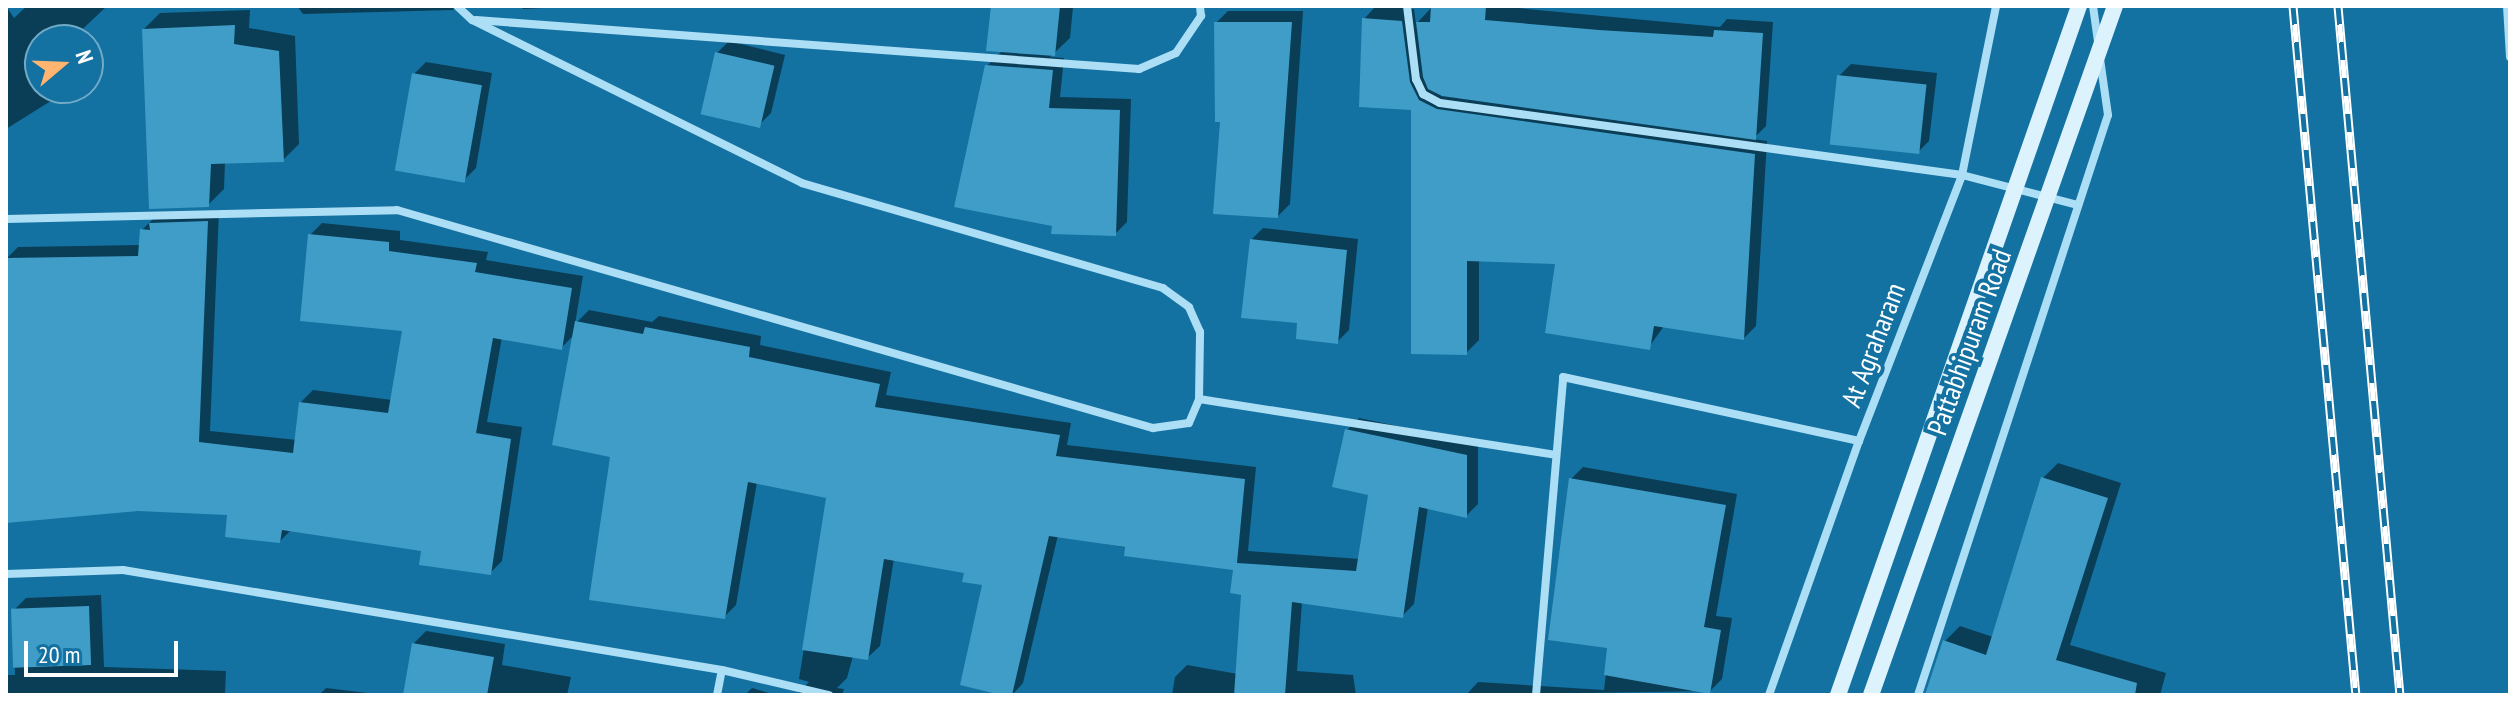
<!DOCTYPE html>
<html>
<head>
<meta charset="utf-8">
<style>
  body { margin:0 }
  #map { position:relative; width:2516px; height:701px; overflow:hidden; background:#1372a1; font-family:"PT Sans Narrow",sans-serif }
  div>[style] { position:absolute }
  .shadow>* { inset:0; background:#0007 }
  .building>* { inset:0; background:#409dc8; transform-origin:0 0 }
  .street>* { height:8px; margin:-4px; padding:0 4px; transform-origin:4px; border-radius:4px; background:#acdef5 }
  .rail>* { height:9px; margin-top:-4.5px; transform-origin:0; background:repeating-linear-gradient(90deg,#1372a1 0 18px,#fff 0 36px); box-sizing:border-box; border-block:2px solid #fff }
  .secondary-bridge>* { height:16px; margin:-8px; padding:0 8px; transform-origin:8px; border-radius:8px; background:#dcf2fd }
  span { translate:-50% -50%; white-space:nowrap; text-align:center; line-height:1.15; -webkit-text-stroke:8px #1372a1; paint-order:stroke }
  .street-label { font-size:28px; color:#fff }
  .frame { position:absolute; inset:0; border:8px solid #fff; pointer-events:none }
  .north { position:absolute; left:24px; top:24px; width:80px; height:80px; box-sizing:border-box; background:#1372a1; border:2px solid #71aac7; border-radius:50%; rotate:71deg; font-size:22px; font-weight:700; line-height:32px; text-align:center; color:#fff }
  .north::after { content:''; display:block; margin:auto; width:28px; height:36px; background:#ffb46f; clip-path:polygon(50% 0,100% 100%,50% 72%,0 100%) }
  .scale { position:absolute; left:24px; top:641px; width:154px; height:36px; box-sizing:border-box; border:4px solid #fff; border-top:0; padding-left:10px; font-size:24px; line-height:28px; white-space:nowrap; color:#fff; -webkit-text-stroke:6px #1372a1; paint-order:stroke }
</style>
</head>
<body>
<div id="map">
  <div class="shadow">
    <i style="clip-path:polygon(6px 6px,14px 18px,27px 6px,107px 6px,71px 40px,40px 40px,40px 88px,49px 88px,54px 99px,6px 129px)"></i>
    <i style="clip-path:polygon(297px 6px,457px 6px,453px 10px,303px 14px)"></i>
    <i style="clip-path:polygon(522px 6px,586px 6px,523px 9px)"></i>
    <i style="clip-path:polygon(1376px 6px,1414px 9px,1416px 24px,1433px 6px,1496px 6px,1720px 27px,1727px 19px,1773px 22px,1766px 126px,1753px 139px,1767px 141px,1756px 326px,1744px 338px,1664px 326px,1649px 347px,1557px 262px,1479px 259px,1479px 340px,1466px 353px,1413px 108px,1364px 19px)"></i>
    <i style="clip-path:polygon(1007px 7px,1073px 7px,1070px 38px,1050px 57px,1064px 58px,1060px 97px,1131px 99px,1127px 222px,1115px 234px,1054px 224px,987px 66px,1003px 50px)"></i>
    <i style="clip-path:polygon(250px 10px,249px 28px,295px 36px,299px 144px,283px 160px,225px 162px,224px 189px,208px 205px,144px 29px,160px 13px)"></i>
    <i style="clip-path:polygon(1228px 11px,1303px 11px,1290px 204px,1278px 216px,1222px 120px,1216px 23px)"></i>
    <i style="clip-path:polygon(729px 41px,785px 55px,771px 113px,759px 125px,717px 53px)"></i>
    <i style="clip-path:polygon(426px 62px,492px 73px,476px 168px,464px 180px,414px 74px)"></i>
    <i style="clip-path:polygon(1851px 64px,1937px 73px,1929px 141px,1917px 153px,1839px 76px)"></i>
    <i style="clip-path:polygon(219px 210px,210px 431px,297px 440px,301px 402px,313px 390px,392px 400px,405px 329px,310px 235px,322px 223px,400px 231px,400px 240px,488px 252px,486px 260px,583px 276px,575px 324px,589px 310px,652px 322px,659px 316px,761px 336px,760px 345px,891px 372px,886px 395px,1071px 423px,1067px 445px,1256px 467px,1248px 551px,1360px 559px,1370px 493px,1347px 430px,1359px 418px,1478px 443px,1478px 504px,1466px 516px,1428px 507px,1414px 604px,1402px 616px,1302px 602px,1297px 671px,1353px 675px,1356px 695px,1172px 695px,1175px 677px,1187px 665px,1238px 674px,1244px 593px,1235px 568px,1058px 535px,1023px 683px,1012px 695px,984px 584px,966px 572px,894px 558px,880px 646px,867px 658px,853px 656px,847px 678px,837px 688px,844px 689px,842px 695px,796px 695px,809px 682px,799px 679px,828px 497px,757px 482px,736px 605px,724px 617px,612px 455px,575px 334px,561px 348px,502px 337px,487px 422px,522px 427px,502px 561px,490px 573px,423px 549px,291px 530px,280px 541px,229px 513px,138px 509px,6px 520px,6px 259px,18px 247px,141px 245px,142px 230px,154px 218px)"></i>
    <i style="clip-path:polygon(1263px 228px,1358px 239px,1349px 330px,1337px 342px,1300px 322px,1251px 240px)"></i>
    <i style="clip-path:polygon(2058px 463px,2121px 483px,2070px 645px,2166px 673px,2160px 695px,1927px 695px,1945px 641px,1960px 626px,1993px 637px,2043px 478px)"></i>
    <i style="clip-path:polygon(1583px 467px,1737px 494px,1716px 616px,1732px 618px,1722px 679px,1710px 691px,1466px 695px,1478px 682px,1604px 690px,1609px 647px,1571px 479px)"></i>
    <i style="clip-path:polygon(101px 595px,104px 667px,226px 671px,225px 693px,319px 695px,326px 688px,384px 695px,6px 695px,6px 675px,15px 675px,13px 611px,26px 598px)"></i>
    <i style="clip-path:polygon(426px 631px,505px 644px,502px 665px,571px 677px,567px 695px,405px 695px,413px 644px)"></i>
    <i style="clip-path:polygon(752px 688px,776px 695px,745px 695px)"></i>
  </div>
  <div class="building">
    <i style="clip-path:polygon(991px 6px,1060px 6px,1055px 56px,986px 51px)"></i>
    <i style="clip-path:polygon(1431px 6px,1486px 6px,1485px 20px,1599px 30px,1713px 37px,1714px 30px,1763px 33px,1756px 140px,1442px 96px,1428px 89px,1423px 77px,1416px 22px,1430px 22px)"></i>
    <i style="clip-path:polygon(1362px 18px,1402px 21px,1410px 82px,1419px 100px,1437px 109px,1755px 154px,1744px 340px,1654px 326px,1650px 350px,1545px 333px,1555px 264px,1467px 261px,1467px 355px,1411px 354px,1411px 110px,1359px 107px)"></i>
    <i style="clip-path:polygon(1214px 22px,1292px 22px,1278px 218px,1213px 214px,1220px 122px,1215px 122px)"></i>
    <i style="clip-path:polygon(235px 25px,234px 44px,279px 51px,284px 162px,211px 164px,209px 207px,149px 209px,142px 29px)"></i>
    <i style="left:715px;top:52px;width:61px;height:64px;rotate:13deg"></i>
    <i style="clip-path:polygon(985px 65px,1053px 70px,1049px 108px,1120px 110px,1116px 236px,1051px 234px,1052px 226px,954px 207px)"></i>
    <i style="left:412px;top:73px;width:71px;height:99px;rotate:10deg"></i>
    <i style="left:1837px;top:75px;width:90px;height:70px;rotate:6deg"></i>
    <i style="clip-path:polygon(208px 221px,199px 442px,293px 453px,299px 402px,388px 413px,402px 331px,300px 321px,308px 234px,389px 242px,389px 251px,477px 263px,475px 272px,572px 288px,562px 350px,493px 338px,476px 433px,511px 439px,491px 575px,419px 565px,421px 551px,282px 530px,280px 543px,225px 537px,227px 515px,138px 511px,6px 523px,6px 258px,138px 256px,140px 229px,150px 230px,149px 223px)"></i>
    <i style="clip-path:polygon(1250px 239px,1347px 250px,1338px 344px,1296px 339px,1297px 323px,1241px 318px)"></i>
    <i style="clip-path:polygon(575px 321px,643px 334px,645px 327px,750px 347px,749px 357px,880px 384px,875px 407px,1060px 435px,1056px 456px,1245px 479px,1237px 563px,1356px 571px,1368px 495px,1332px 487px,1345px 429px,1467px 455px,1467px 518px,1419px 507px,1403px 618px,1292px 602px,1285px 695px,1234px 695px,1241px 595px,1230px 593px,1233px 570px,1124px 556px,1125px 547px,1049px 536px,1012px 695px,1001px 695px,960px 685px,982px 585px,962px 582px,964px 573px,884px 559px,868px 660px,802px 650px,826px 498px,748px 482px,725px 619px,589px 600px,610px 457px,552px 445px)"></i>
    <i style="clip-path:polygon(2041px 477px,2108px 498px,2056px 660px,2137px 683px,2135px 695px,1925px 695px,1943px 640px,1986px 655px)"></i>
    <i style="clip-path:polygon(1569px 478px,1726px 505px,1704px 627px,1721px 630px,1710px 694px,1604px 675px,1607px 648px,1548px 640px)"></i>
    <i style="left:89px;top:606px;width:59px;height:78px;rotate:88deg"></i>
    <i style="clip-path:polygon(412px 643px,494px 657px,487px 695px,403px 695px)"></i>
  </div>
  <div class="street">
    <i style="left:1407px;top:6px;width:74px;rotate:83deg"></i>
    <i style="left:1416px;top:79px;width:17px;rotate:65deg"></i>
    <i style="left:1423px;top:94px;width:19px;rotate:28deg"></i>
    <i style="left:1440px;top:103px;width:527px;rotate:7.85deg"></i>
    <i style="left:1962px;top:175px;width:120px;rotate:14.5deg"></i>
    <i style="left:2093px;top:6px;width:35px;rotate:82deg"></i>
    <i style="left:2507px;top:6px;width:51px;rotate:86.6deg"></i>
    <i style="left:476px;top:20px;width:665px;rotate:4.23deg"></i>
    <i style="left:1139px;top:69px;width:40px;rotate:-23.4deg"></i>
    <i style="left:1176px;top:53px;width:45px;rotate:-56deg"></i>
    <i style="left:1201px;top:16px;width:10px;rotate:-96deg"></i>
    <i style="left:6px;top:219px;width:391px;rotate:-1.3deg"></i>
    <i style="left:397px;top:210px;width:787px;rotate:16.09deg"></i>
    <i style="left:1153px;top:428px;width:36px;rotate:-8deg"></i>
    <i style="left:1189px;top:423px;width:26px;rotate:-67deg"></i>
    <i style="left:1199px;top:399px;width:67px;rotate:-89.1deg"></i>
    <i style="left:1200px;top:332px;width:27px;rotate:-114deg"></i>
    <i style="left:1189px;top:307px;width:32px;rotate:-144deg"></i>
    <i style="left:1163px;top:288px;width:376px;rotate:-163.8deg"></i>
    <i style="left:802px;top:183px;width:368px;rotate:-153.7deg"></i>
    <i style="left:472px;top:20px;width:21px;rotate:-137deg"></i>
    <i style="left:1199px;top:399px;width:361px;rotate:8.9deg"></i>
    <i style="left:6px;top:574px;width:117px;rotate:-2deg"></i>
    <i style="left:123px;top:570px;width:607px;rotate:9.48deg"></i>
    <i style="left:722px;top:670px;width:110px;rotate:13.2deg"></i>
    <i style="left:717px;top:695px;width:25px;rotate:-79deg"></i>
    <i style="left:1536px;top:695px;width:319px;rotate:-85.1deg"></i>
    <i style="left:1563px;top:377px;width:303px;rotate:12.2deg"></i>
    <i style="left:1769px;top:695px;width:269px;rotate:-70.5deg"></i>
    <i style="left:1859px;top:441px;width:285px;rotate:-68.8deg"></i>
    <i style="left:1962px;top:175px;width:172px;rotate:-78.6deg"></i>
    <i style="left:1918px;top:695px;width:610px;rotate:-71.86deg"></i>
    <i style="left:2108px;top:115px;width:57px;rotate:-98.1deg"></i>
  </div>
  <div class="rail">
    <i style="left:2293px;top:6px;width:692px;rotate:84.78deg"></i>
    <i style="left:2338px;top:6px;width:692px;rotate:84.86deg"></i>
  </div>
  <div class="secondary-bridge">
    <i style="left:1838px;top:695px;width:730px;rotate:-70.72deg"></i>
    <i style="left:1871px;top:695px;width:731px;rotate:-70.5deg"></i>
  </div>
  <div class="street-label">
    <span style="left:1969px;top:342px;rotate:-70deg">Pattabhipuram Road</span>
    <span style="left:1873px;top:345px;rotate:-69deg">At Agraharam</span>
  </div>
  <div class="frame"></div>
  <div class="north">N</div>
  <div class="scale">20 m</div>
</div>
</body>
</html>
